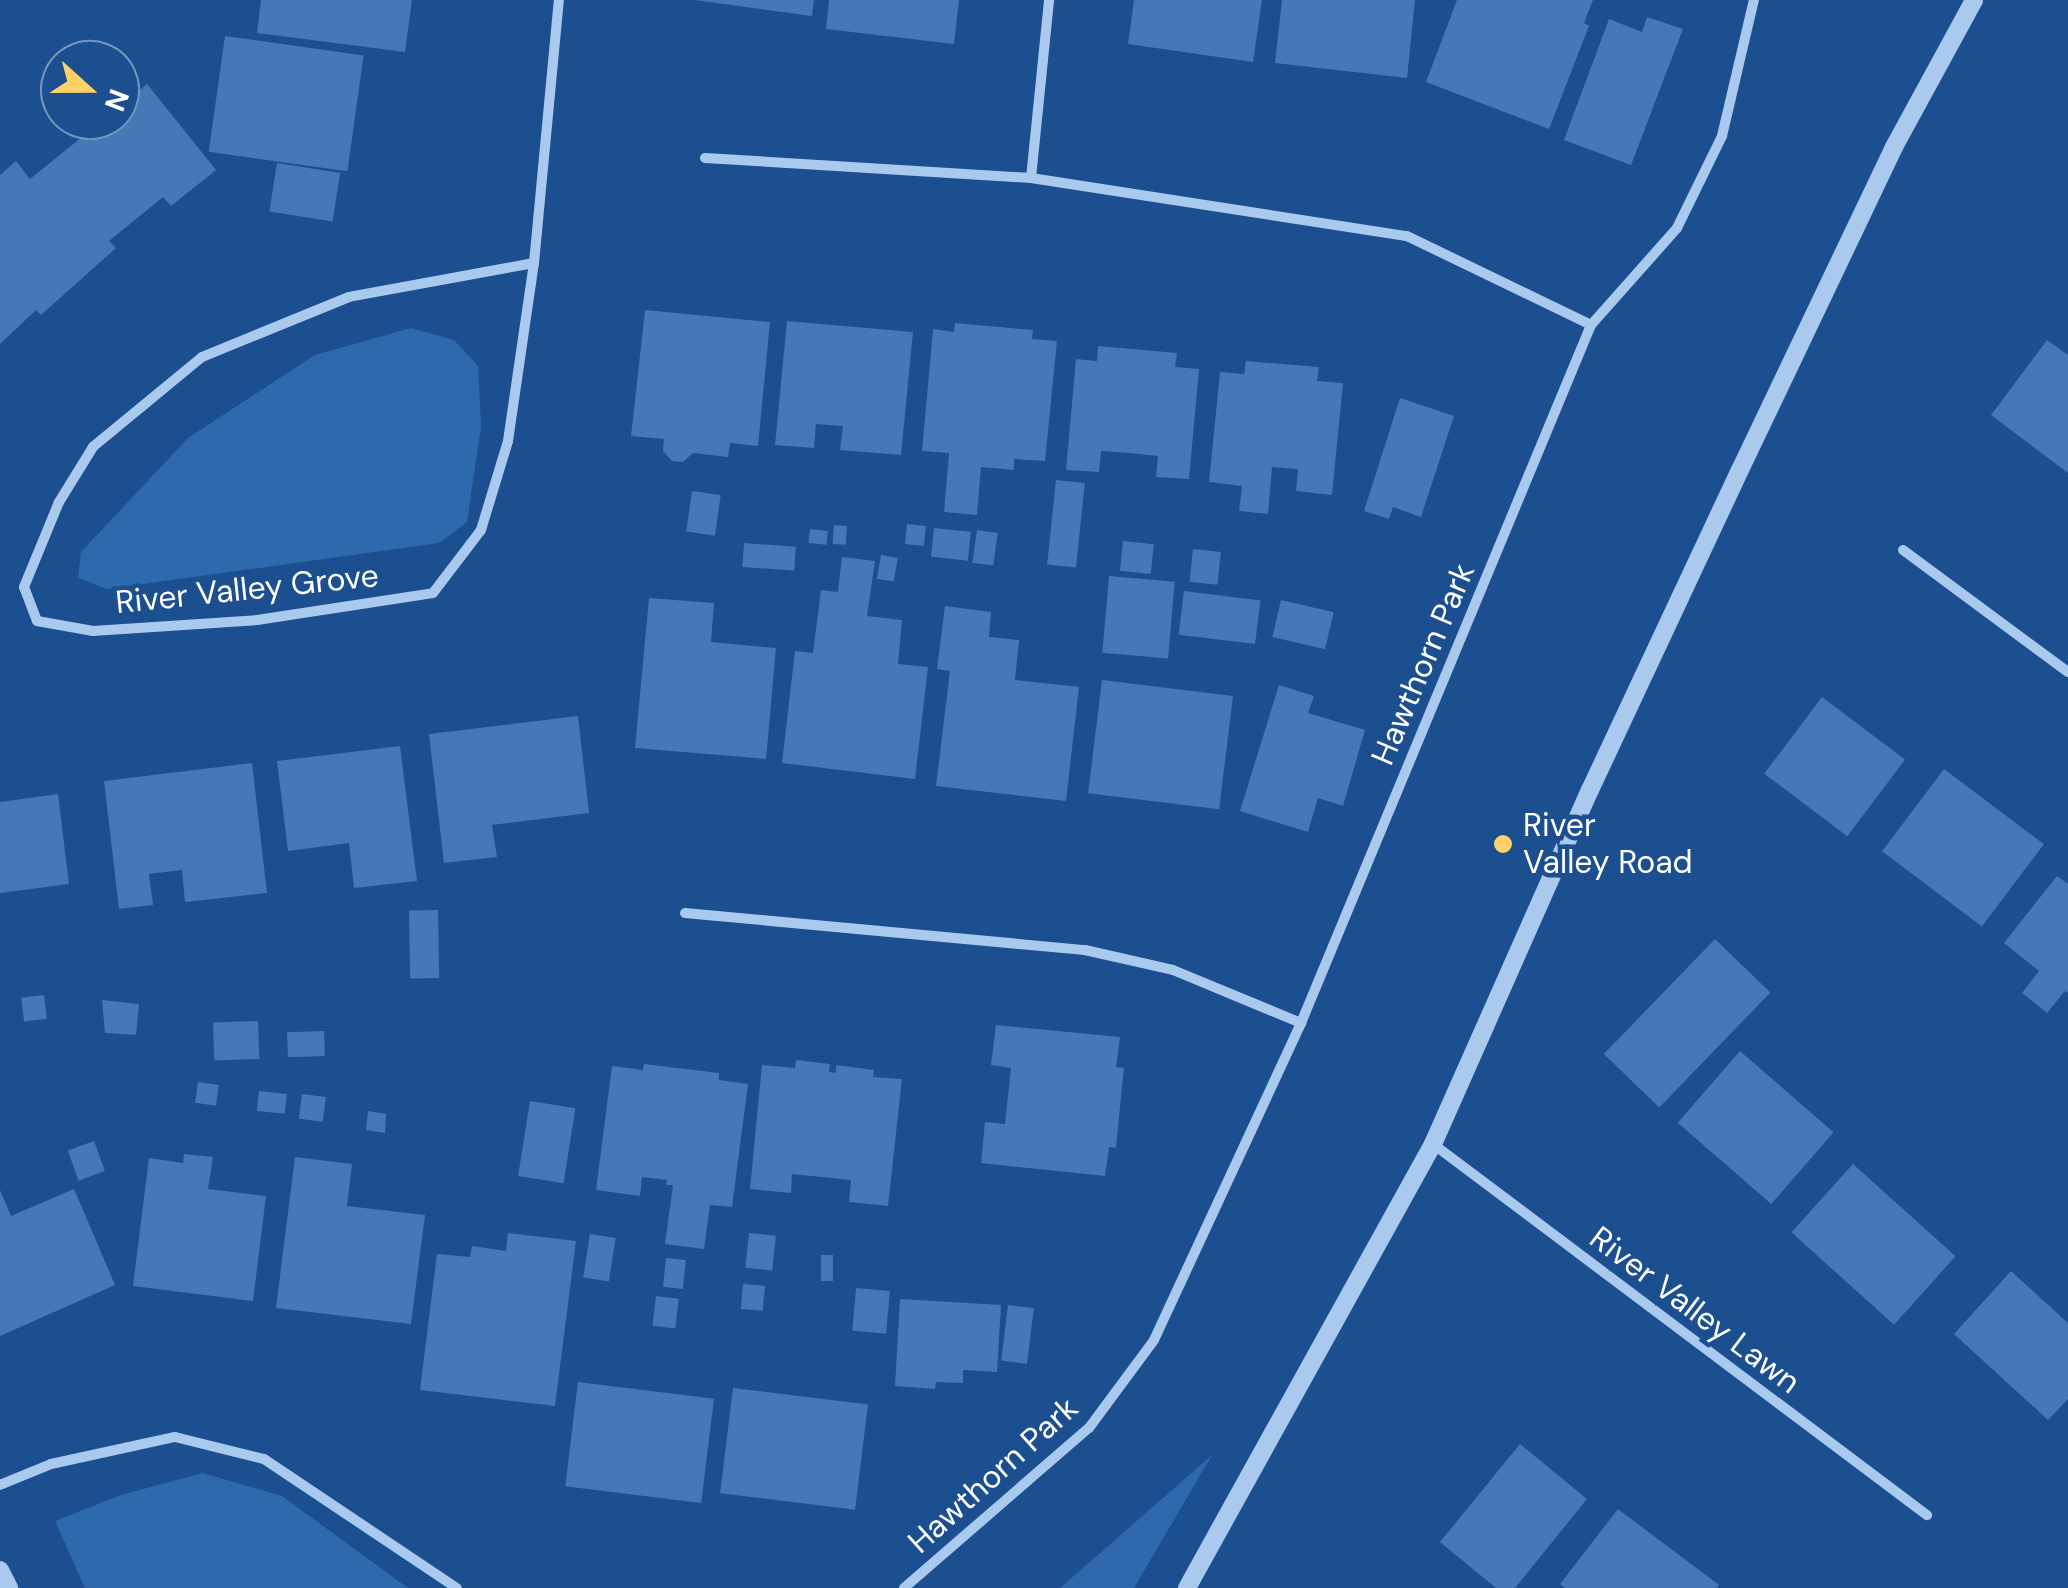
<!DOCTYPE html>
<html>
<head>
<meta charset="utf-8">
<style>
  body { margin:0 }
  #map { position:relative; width:2068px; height:1588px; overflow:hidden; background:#1b4f8f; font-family:"DM Sans",sans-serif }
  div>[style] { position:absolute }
  .green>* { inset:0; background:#2e69ad }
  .building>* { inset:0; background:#4478b7; transform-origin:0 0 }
  .minor>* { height:10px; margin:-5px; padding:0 5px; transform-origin:5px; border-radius:5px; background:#a9c9ee }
  .tertiary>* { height:18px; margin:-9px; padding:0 9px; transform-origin:9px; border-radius:9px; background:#a9c9ee }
  .dots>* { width:28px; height:28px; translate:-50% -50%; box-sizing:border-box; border:5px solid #1b4f8f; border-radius:50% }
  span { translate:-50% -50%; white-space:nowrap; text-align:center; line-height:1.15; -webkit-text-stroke:9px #1b4f8f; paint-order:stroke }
  .street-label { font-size:32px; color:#fff }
  .poi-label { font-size:32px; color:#fff }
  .left { translate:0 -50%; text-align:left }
  .north { position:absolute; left:40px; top:40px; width:100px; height:100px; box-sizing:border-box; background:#1b4f8f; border:2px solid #7695bc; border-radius:50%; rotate:111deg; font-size:28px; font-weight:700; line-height:40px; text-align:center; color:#fff }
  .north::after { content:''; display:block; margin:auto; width:35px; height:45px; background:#ffd166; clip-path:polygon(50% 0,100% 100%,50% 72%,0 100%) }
</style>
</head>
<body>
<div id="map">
  <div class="green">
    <i style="clip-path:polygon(411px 328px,454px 340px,478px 366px,481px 427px,467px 522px,439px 543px,107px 589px,78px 578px,81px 552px,188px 438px,315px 355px)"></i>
    <i style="clip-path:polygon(1212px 1455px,1134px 1588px,1060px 1588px)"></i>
    <i style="clip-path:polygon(203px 1473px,282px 1496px,408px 1588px,85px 1588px,55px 1521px,121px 1495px)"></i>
  </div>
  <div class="building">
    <i style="clip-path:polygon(261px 0,412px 0,405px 52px,257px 33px)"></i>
    <i style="clip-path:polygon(695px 0,814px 0,812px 16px)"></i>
    <i style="clip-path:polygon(829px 0,959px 0,954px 44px,826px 29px)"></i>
    <i style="clip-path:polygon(1134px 0,1262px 0,1253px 62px,1128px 44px)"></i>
    <i style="clip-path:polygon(1282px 0,1415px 0,1407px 78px,1275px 63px)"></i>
    <i style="clip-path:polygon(1457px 0,1593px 0,1584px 23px,1589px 26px,1549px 129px,1426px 82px)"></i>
    <i style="clip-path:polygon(1647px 17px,1683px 29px,1631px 165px,1564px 140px,1609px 19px,1642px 32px)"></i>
    <i style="left:225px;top:36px;width:140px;height:117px;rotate:8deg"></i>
    <i style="clip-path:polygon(147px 84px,216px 170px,171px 206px,163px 197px,109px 241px,116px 248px,41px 315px,36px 310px,0 344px,0 175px,16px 161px,30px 179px,103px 120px,120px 120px,120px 107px)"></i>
    <i style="left:277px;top:163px;width:64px;height:49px;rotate:9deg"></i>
    <i style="clip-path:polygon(645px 310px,770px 322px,758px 446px,730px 443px,728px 457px,693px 453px,683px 462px,672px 461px,663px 451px,664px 439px,631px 436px)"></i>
    <i style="clip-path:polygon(787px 321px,913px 332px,901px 455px,840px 450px,843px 426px,816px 424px,814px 448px,775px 445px)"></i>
    <i style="clip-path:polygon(955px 323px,1033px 330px,1032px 339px,1057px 341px,1045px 461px,1014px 459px,1014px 470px,981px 467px,977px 515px,944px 512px,949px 453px,922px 451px,933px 329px,954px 332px)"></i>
    <i style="clip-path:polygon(2047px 340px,2068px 355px,2068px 473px,1991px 415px)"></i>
    <i style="clip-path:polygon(1098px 346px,1177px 353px,1175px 367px,1199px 369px,1189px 479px,1156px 477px,1158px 456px,1130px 453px,1101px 451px,1099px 472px,1066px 470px,1076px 359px,1097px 361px)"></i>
    <i style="clip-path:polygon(1246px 361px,1319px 367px,1317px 381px,1343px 383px,1332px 495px,1296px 491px,1298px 469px,1272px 467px,1268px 514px,1239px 511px,1242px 486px,1209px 482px,1220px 372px,1244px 374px)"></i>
    <i style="clip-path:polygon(1400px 398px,1454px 416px,1421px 517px,1393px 507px,1389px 519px,1364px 511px)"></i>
    <i style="left:1056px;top:480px;width:29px;height:85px;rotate:6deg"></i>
    <i style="left:692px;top:491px;width:29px;height:41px;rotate:8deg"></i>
    <i style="left:907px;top:524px;width:19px;height:20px;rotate:6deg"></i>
    <i style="left:834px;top:525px;width:13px;height:19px;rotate:4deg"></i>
    <i style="left:934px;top:528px;width:37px;height:29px;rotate:6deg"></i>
    <i style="left:810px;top:529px;width:18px;height:14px;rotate:6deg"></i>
    <i style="left:977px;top:530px;width:21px;height:33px;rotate:8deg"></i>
    <i style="left:1123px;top:541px;width:31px;height:30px;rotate:6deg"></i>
    <i style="left:744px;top:543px;width:52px;height:24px;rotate:4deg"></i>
    <i style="left:1193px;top:549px;width:28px;height:33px;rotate:6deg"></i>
    <i style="left:881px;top:555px;width:17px;height:24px;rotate:10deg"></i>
    <i style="clip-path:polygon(842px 557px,875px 561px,867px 616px,902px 620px,898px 664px,928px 667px,915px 779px,782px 763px,795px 651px,813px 653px,821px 590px,838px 592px)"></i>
    <i style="left:1109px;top:576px;width:66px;height:77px;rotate:5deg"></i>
    <i style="left:1184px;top:591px;width:77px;height:44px;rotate:7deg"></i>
    <i style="clip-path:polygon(649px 598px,714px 603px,711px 642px,776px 648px,766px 759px,635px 748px)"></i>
    <i style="left:1281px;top:600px;width:54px;height:38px;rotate:13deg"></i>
    <i style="clip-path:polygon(945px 606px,991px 612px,989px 637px,1019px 640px,1015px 680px,1079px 687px,1066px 801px,936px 786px,950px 671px,937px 669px)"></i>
    <i style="left:1102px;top:680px;width:132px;height:114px;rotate:7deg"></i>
    <i style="clip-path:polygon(1279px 685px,1314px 696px,1308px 713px,1365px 730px,1343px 806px,1318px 798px,1308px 832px,1240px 811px)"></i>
    <i style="left:1822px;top:697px;width:104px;height:96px;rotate:37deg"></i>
    <i style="clip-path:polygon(578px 716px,589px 813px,492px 825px,497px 857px,444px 863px,429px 734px)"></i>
    <i style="clip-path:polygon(400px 746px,417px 881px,354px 888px,349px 843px,288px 851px,277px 761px)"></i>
    <i style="clip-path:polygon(252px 763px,267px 893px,185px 902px,182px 870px,149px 874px,153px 905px,119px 909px,104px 781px)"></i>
    <i style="left:1944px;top:769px;width:125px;height:103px;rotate:37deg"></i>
    <i style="clip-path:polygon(58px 794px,69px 884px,0 893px,0 802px)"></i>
    <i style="clip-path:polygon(2057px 876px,2068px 884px,2068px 993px,2065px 991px,2047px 1013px,2022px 993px,2039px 971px,2004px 943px)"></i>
    <i style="left:438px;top:910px;width:68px;height:29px;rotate:89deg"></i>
    <i style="left:1715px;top:939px;width:77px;height:160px;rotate:44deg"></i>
    <i style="left:44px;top:995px;width:24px;height:23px;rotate:83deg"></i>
    <i style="clip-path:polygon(102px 1000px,139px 1004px,136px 1035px,105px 1033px)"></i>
    <i style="left:258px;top:1021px;width:38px;height:45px;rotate:88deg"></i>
    <i style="clip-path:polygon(996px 1025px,1120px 1037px,1116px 1067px,1124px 1068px,1120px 1107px,1116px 1148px,1109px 1147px,1105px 1176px,981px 1163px,985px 1122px,1005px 1124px,1011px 1068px,991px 1065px)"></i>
    <i style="left:324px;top:1031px;width:25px;height:37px;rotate:88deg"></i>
    <i style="left:1740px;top:1051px;width:124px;height:95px;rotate:41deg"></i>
    <i style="clip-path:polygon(796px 1060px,830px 1064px,829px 1072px,836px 1073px,836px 1065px,874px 1070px,873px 1077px,902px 1079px,888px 1206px,849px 1202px,851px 1180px,792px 1174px,791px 1193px,750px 1189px,762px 1065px,795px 1068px)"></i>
    <i style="clip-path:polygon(644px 1064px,719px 1073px,719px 1080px,748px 1084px,732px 1207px,710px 1205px,704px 1249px,665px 1244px,673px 1185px,666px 1185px,667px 1180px,642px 1177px,640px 1196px,596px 1190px,612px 1066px,643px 1070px)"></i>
    <i style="left:198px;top:1082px;width:21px;height:21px;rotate:8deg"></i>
    <i style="left:259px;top:1091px;width:28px;height:20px;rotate:6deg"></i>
    <i style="left:302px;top:1094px;width:24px;height:25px;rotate:7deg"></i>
    <i style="left:530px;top:1101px;width:46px;height:76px;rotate:9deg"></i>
    <i style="clip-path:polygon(368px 1111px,386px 1114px,385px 1133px,366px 1130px)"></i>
    <i style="left:94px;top:1141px;width:32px;height:28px;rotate:70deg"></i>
    <i style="clip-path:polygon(184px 1154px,213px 1157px,208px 1189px,266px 1196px,253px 1301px,133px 1286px,149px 1158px,183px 1163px)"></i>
    <i style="clip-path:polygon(295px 1157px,352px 1164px,347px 1206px,425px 1215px,411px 1324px,276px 1308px)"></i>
    <i style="left:1853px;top:1164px;width:138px;height:92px;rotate:42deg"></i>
    <i style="clip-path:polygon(74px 1189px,115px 1285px,0 1336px,0 1190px,11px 1216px)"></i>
    <i style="clip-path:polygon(508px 1233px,576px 1241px,555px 1406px,420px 1390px,437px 1254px,470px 1257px,472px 1246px,506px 1251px)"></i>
    <i style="left:749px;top:1233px;width:27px;height:35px;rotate:6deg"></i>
    <i style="left:590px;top:1234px;width:26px;height:44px;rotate:9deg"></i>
    <i style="left:821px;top:1255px;width:12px;height:26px"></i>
    <i style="left:666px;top:1258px;width:20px;height:29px;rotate:6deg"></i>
    <i style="clip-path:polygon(2011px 1271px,2068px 1323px,2068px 1399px,2048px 1420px,1954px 1334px)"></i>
    <i style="left:743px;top:1284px;width:22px;height:25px;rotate:5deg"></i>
    <i style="left:856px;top:1288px;width:34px;height:43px;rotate:5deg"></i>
    <i style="left:656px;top:1296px;width:23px;height:30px;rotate:7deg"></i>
    <i style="clip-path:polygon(900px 1299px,1001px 1305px,997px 1372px,963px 1370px,963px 1383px,936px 1382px,935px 1389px,895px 1386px)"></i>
    <i style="left:1008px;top:1305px;width:26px;height:56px;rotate:7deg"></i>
    <i style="left:578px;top:1382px;width:137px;height:105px;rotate:7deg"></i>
    <i style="left:733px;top:1388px;width:136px;height:106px;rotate:7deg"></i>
    <i style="clip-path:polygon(1520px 1444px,1587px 1499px,1515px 1588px,1496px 1588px,1440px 1542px)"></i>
    <i style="clip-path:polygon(1618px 1509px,1719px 1585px,1717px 1588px,1565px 1588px,1560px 1584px)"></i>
  </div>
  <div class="minor">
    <i style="left:705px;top:158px;width:327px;rotate:3.5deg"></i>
    <i style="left:1031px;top:178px;width:380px;rotate:8.8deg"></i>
    <i style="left:1407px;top:236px;width:204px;rotate:25.8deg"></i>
    <i style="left:1031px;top:178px;width:179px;rotate:-84.2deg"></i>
    <i style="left:534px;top:263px;width:188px;rotate:169.6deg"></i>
    <i style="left:349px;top:297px;width:159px;rotate:157.8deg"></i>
    <i style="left:202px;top:357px;width:141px;rotate:140.5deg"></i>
    <i style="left:93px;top:447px;width:65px;rotate:121.7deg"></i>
    <i style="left:59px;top:502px;width:92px;rotate:112.4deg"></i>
    <i style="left:24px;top:587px;width:36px;rotate:69deg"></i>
    <i style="left:37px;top:621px;width:57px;rotate:10.1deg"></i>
    <i style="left:93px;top:631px;width:164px;rotate:-3.8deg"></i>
    <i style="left:257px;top:620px;width:178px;rotate:-8.7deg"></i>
    <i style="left:433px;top:593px;width:79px;rotate:-52.7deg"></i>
    <i style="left:481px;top:530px;width:93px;rotate:-73.1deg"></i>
    <i style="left:508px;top:441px;width:180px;rotate:-81.7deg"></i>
    <i style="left:534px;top:263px;width:264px;rotate:-84.6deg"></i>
    <i style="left:1903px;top:550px;width:205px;rotate:36.5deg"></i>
    <i style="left:685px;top:913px;width:402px;rotate:5.3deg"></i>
    <i style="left:1085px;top:950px;width:90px;rotate:12.8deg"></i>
    <i style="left:1173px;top:970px;width:139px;rotate:22.5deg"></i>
    <i style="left:1433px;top:1144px;width:618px;rotate:36.91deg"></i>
    <i style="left:0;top:1485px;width:55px;rotate:-22.4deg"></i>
    <i style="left:51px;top:1464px;width:127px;rotate:-12.3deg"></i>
    <i style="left:175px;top:1437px;width:92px;rotate:13.9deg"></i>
    <i style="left:264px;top:1459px;width:232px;rotate:33.8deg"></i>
    <i style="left:904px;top:1588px;width:245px;rotate:-40.9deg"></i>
    <i style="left:1089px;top:1428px;width:109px;rotate:-53.5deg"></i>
    <i style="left:1154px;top:1340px;width:349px;rotate:-65.1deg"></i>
    <i style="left:1301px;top:1023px;width:756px;rotate:-67.44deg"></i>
    <i style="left:1591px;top:325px;width:130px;rotate:-48.4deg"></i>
    <i style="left:1677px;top:228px;width:102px;rotate:-63.9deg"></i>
    <i style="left:1722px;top:136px;width:140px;rotate:-76.8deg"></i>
  </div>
  <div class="tertiary">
    <i style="left:0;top:1570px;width:20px;rotate:63deg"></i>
    <i style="left:1187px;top:1588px;width:508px;rotate:-61.01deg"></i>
    <i style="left:1433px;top:1144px;width:387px;rotate:-66.1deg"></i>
    <i style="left:1590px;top:790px;width:353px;rotate:-64.9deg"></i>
    <i style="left:1740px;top:470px;width:358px;rotate:-64.5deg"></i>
    <i style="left:1894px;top:147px;width:167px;rotate:-61.4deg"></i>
  </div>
  <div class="dots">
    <i style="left:1503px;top:844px;background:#ffd166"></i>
  </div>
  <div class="street-label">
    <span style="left:247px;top:589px;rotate:-6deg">River Valley Grove</span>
    <span style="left:1423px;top:664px;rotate:-67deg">Hawthorn Park</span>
    <span style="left:1695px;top:1310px;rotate:37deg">River Valley Lawn</span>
    <span style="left:993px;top:1475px;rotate:-42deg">Hawthorn Park</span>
  </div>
  <div class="poi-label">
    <span class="left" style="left:1523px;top:844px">River<br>Valley Road</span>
  </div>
  <div class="north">N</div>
</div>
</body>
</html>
